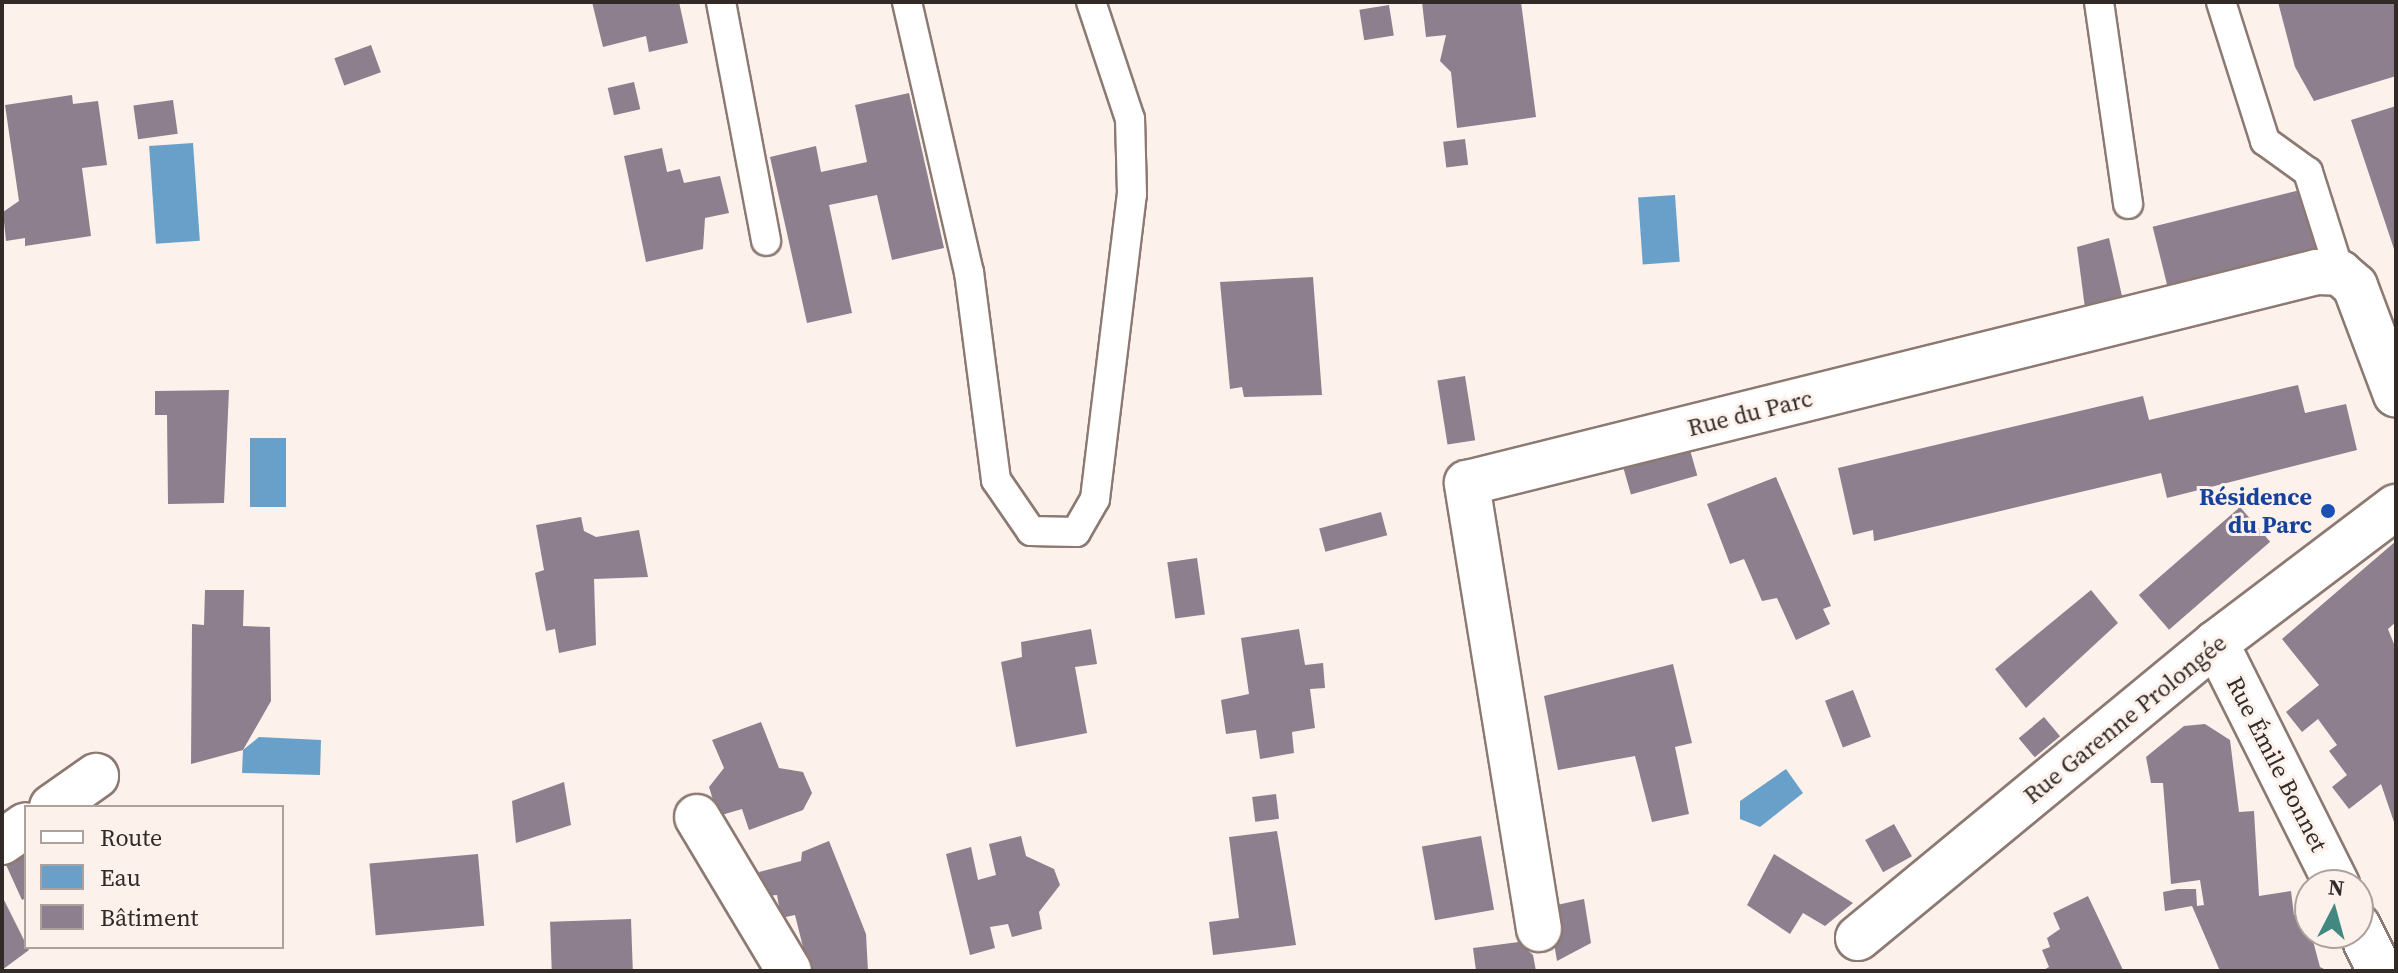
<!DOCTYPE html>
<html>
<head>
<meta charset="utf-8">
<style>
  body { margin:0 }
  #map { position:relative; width:2398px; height:973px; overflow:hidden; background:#fdf1ec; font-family:"Source Serif 4",serif }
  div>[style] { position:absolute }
  .water>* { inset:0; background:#69a0c9; transform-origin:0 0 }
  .building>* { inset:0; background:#8d7f8d; transform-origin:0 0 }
  .roads { filter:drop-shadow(2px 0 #8c7a72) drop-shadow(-2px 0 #8c7a72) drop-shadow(0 2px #8c7a72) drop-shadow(0 -2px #8c7a72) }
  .service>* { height:28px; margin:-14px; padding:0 14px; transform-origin:14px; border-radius:14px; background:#fff }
  .minor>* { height:44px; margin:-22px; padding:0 22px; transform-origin:22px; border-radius:22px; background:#fff }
  .dots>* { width:22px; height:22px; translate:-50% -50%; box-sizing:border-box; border:4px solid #fdf1ec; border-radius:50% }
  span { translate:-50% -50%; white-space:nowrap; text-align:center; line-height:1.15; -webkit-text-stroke:6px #fdf1ec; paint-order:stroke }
  .street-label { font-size:24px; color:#322a27 }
  .transit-label { font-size:24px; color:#164399; font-weight:700 }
  .right { translate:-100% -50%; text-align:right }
  .frame { position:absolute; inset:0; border:4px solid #322a27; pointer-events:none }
  .legend { position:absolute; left:24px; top:805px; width:260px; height:144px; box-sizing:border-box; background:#fdf1ec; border:2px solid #aca19d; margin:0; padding:10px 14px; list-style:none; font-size:24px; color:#322a27 }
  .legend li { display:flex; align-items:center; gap:16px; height:40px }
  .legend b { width:40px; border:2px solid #aca19d }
  .north { position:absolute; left:2294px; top:869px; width:80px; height:80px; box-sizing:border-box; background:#fdf1ec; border:2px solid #aca19d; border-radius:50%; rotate:6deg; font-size:22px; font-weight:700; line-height:32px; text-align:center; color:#322a27 }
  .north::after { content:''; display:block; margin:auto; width:28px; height:36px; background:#428880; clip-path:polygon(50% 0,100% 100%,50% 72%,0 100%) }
</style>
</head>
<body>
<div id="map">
  <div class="water">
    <i style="left:193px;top:143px;width:98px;height:44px;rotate:86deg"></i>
    <i style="left:1675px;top:195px;width:67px;height:37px;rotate:86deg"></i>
    <i style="left:286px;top:438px;width:69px;height:36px;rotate:90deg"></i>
    <i style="clip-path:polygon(259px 737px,321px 740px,320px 775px,242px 773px,243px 750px)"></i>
    <i style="clip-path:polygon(1786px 769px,1803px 793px,1760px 827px,1740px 819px,1740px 801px)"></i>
  </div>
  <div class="building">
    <i style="clip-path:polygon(592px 2px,679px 2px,688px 43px,649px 52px,646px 36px,603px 47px)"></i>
    <i style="clip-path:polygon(1422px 2px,1521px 2px,1536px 117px,1457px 128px,1451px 72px,1440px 61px,1446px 35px,1426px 37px)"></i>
    <i style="clip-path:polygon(2278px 2px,2396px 2px,2396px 76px,2314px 101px,2295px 67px)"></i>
    <i style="left:1389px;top:5px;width:31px;height:30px;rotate:81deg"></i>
    <i style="left:371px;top:45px;width:29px;height:39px;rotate:70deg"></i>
    <i style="left:634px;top:82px;width:28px;height:27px;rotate:77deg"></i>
    <i style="clip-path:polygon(909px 93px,944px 248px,892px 260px,877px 195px,829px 205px,852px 313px,807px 323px,770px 157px,816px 146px,821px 172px,867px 162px,855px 105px)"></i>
    <i style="clip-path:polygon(72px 95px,73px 104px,98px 101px,107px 165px,82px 168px,91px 236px,25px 246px,25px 238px,6px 241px,3px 212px,19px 201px,5px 105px)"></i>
    <i style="left:173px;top:100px;width:34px;height:40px;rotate:82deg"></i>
    <i style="clip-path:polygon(2396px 106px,2396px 252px,2395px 252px,2351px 120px)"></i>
    <i style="left:1465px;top:139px;width:26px;height:22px;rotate:83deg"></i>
    <i style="clip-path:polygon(662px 148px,667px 172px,680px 169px,684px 183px,720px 176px,729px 213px,705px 218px,703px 249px,646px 262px,624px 156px)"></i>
    <i style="left:2304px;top:189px;width:69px;height:156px;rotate:76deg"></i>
    <i style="clip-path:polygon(2109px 238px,2124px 305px,2086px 316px,2077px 247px)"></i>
    <i style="clip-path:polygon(1313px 277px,1322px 395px,1244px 397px,1242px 387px,1230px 389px,1220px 282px)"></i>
    <i style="left:1465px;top:376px;width:65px;height:28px;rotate:81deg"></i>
    <i style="clip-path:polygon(2298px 385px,2305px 413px,2346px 404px,2357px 450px,2167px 498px,2161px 473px,1874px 541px,1873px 530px,1853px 535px,1838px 468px,2143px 396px,2149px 420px)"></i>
    <i style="clip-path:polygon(229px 390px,224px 503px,168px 504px,167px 415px,155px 415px,155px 391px)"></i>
    <i style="left:1686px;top:436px;width:41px;height:69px;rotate:74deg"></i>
    <i style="clip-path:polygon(1776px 477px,1831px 606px,1823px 609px,1830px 624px,1796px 640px,1777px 598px,1762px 601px,1744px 559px,1730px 564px,1707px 504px)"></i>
    <i style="left:2240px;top:507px;width:46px;height:134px;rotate:49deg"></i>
    <i style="left:1381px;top:512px;width:24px;height:64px;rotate:75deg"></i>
    <i style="clip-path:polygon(581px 517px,584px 531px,596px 537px,639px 530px,648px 577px,594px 579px,596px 645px,559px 653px,555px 629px,546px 631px,535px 573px,544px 570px,536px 525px)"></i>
    <i style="clip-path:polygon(2396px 541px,2396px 622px,2388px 629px,2396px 649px,2396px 828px,2381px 784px,2349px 809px,2332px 787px,2347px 775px,2329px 751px,2337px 745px,2318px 719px,2302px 732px,2286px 712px,2319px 685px,2282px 639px)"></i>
    <i style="left:1197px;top:558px;width:57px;height:30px;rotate:82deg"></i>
    <i style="clip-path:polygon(205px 590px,244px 590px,243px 626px,270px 627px,271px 701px,243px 750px,191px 764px,192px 624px,204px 625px)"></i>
    <i style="clip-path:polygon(2091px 590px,2118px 623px,2026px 708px,1995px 669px)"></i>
    <i style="clip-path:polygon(1091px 629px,1097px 664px,1075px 667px,1087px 733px,1016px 747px,1001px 662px,1022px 657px,1021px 642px)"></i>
    <i style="clip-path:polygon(1299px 629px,1305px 665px,1323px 663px,1325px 688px,1310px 689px,1315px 728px,1292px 732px,1294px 753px,1260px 759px,1256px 730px,1226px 734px,1221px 700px,1249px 694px,1241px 638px)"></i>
    <i style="clip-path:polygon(1673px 664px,1692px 743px,1675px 747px,1689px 814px,1652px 822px,1635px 756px,1558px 770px,1544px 696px)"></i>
    <i style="left:1853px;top:690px;width:50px;height:30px;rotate:69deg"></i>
    <i style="left:2044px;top:717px;width:25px;height:33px;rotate:50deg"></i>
    <i style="clip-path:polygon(761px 722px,779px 768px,803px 772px,812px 793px,803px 810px,749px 830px,742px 809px,718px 816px,709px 787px,724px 768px,712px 740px)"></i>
    <i style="clip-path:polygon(2205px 724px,2230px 740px,2239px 812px,2254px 811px,2259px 896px,2291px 891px,2294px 915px,2306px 915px,2320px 967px,2328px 971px,2220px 971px,2192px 906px,2165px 911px,2163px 892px,2178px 889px,2196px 889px,2197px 906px,2204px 905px,2200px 880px,2171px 884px,2163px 783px,2151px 783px,2146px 757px,2184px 726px)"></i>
    <i style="clip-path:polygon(564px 782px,571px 825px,516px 843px,512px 801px)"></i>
    <i style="left:1276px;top:794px;width:25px;height:24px;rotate:83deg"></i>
    <i style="left:1894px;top:824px;width:37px;height:33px;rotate:61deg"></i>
    <i style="clip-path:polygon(1277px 831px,1296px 945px,1213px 955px,1209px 922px,1239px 918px,1229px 837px)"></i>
    <i style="clip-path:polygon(1021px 836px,1026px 856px,1054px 869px,1060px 885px,1039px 912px,1042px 929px,1012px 937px,1008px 924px,990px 927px,995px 948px,970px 955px,946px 854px,971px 847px,978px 880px,996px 875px,989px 844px)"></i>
    <i style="left:1481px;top:836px;width:75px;height:60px;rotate:80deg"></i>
    <i style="clip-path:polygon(829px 841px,866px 934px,868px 971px,809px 971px,795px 915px,781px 918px,777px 895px,766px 896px,759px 872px,801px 861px,802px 852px)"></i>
    <i style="clip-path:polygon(26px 847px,26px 898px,22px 900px,2px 856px)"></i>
    <i style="left:478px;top:854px;width:72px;height:109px;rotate:85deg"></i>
    <i style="clip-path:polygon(1774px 854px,1853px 903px,1825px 926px,1803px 913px,1790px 934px,1747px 905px)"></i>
    <i style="clip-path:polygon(2px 896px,29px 950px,2px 970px)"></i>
    <i style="clip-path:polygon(2088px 896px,2123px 970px,2042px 971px,2049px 967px,2042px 950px,2050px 947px,2047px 938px,2060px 929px,2053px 913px)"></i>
    <i style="clip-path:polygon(1584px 899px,1591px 943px,1557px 961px,1548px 907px)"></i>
    <i style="left:631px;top:919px;width:52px;height:81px;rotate:88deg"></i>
    <i style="clip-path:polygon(1519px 942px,1533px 955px,1536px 971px,1476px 971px,1473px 948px)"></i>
  </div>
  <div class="roads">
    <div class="service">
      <i style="left:721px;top:2px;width:243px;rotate:79.3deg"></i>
      <i style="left:907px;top:2px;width:277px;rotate:77.1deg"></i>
      <i style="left:969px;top:272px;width:210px;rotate:82.6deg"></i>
      <i style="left:996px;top:480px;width:62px;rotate:55.5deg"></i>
      <i style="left:1031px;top:531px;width:45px;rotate:1.3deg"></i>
      <i style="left:1076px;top:532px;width:38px;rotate:-60deg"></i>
      <i style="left:1095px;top:499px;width:307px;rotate:-83.1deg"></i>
      <i style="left:1132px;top:194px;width:75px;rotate:-91.5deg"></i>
      <i style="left:1130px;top:119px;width:123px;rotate:-108.4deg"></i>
      <i style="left:2099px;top:2px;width:204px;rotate:81.8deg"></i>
      <i style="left:2221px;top:2px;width:146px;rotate:72.4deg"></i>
      <i style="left:2265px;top:141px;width:53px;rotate:35.8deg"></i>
      <i style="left:2308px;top:172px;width:106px;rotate:72.4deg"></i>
    </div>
    <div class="minor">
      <i style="left:2216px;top:643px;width:271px;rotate:63.4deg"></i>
      <i style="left:52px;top:807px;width:54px;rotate:-35.2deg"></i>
      <i style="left:697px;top:817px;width:179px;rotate:59.1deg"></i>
      <i style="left:2px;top:842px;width:29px;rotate:-35deg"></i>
      <i style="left:2358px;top:926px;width:50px;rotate:63.9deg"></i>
      <i style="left:1539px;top:929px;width:452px;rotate:-99.2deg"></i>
      <i style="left:1467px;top:483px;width:876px;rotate:-13.94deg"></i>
      <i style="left:2317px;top:272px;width:23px;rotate:2deg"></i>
      <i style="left:2340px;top:273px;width:20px;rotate:41deg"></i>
      <i style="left:2355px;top:286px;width:116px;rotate:69.4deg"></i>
      <i style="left:1858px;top:938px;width:464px;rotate:-39.5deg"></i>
      <i style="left:2216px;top:643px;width:226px;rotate:-37.1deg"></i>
    </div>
  </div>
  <div class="dots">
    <i style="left:2328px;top:511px;background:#1a4fb4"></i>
  </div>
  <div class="street-label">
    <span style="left:1750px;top:413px;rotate:-14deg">Rue du Parc</span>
    <span style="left:2125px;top:719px;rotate:-39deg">Rue Garenne Prolongée</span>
    <span style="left:2277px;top:764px;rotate:63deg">Rue Émile Bonnet</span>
  </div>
  <div class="transit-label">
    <span class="right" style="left:2312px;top:511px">Résidence<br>du Parc</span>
  </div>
  <div class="frame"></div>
  <ul class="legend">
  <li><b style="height:10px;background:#fff"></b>Route</li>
  <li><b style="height:22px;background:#69a0c9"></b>Eau</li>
  <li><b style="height:22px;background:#8d7f8d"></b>Bâtiment</li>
  </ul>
  <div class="north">N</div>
</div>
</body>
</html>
